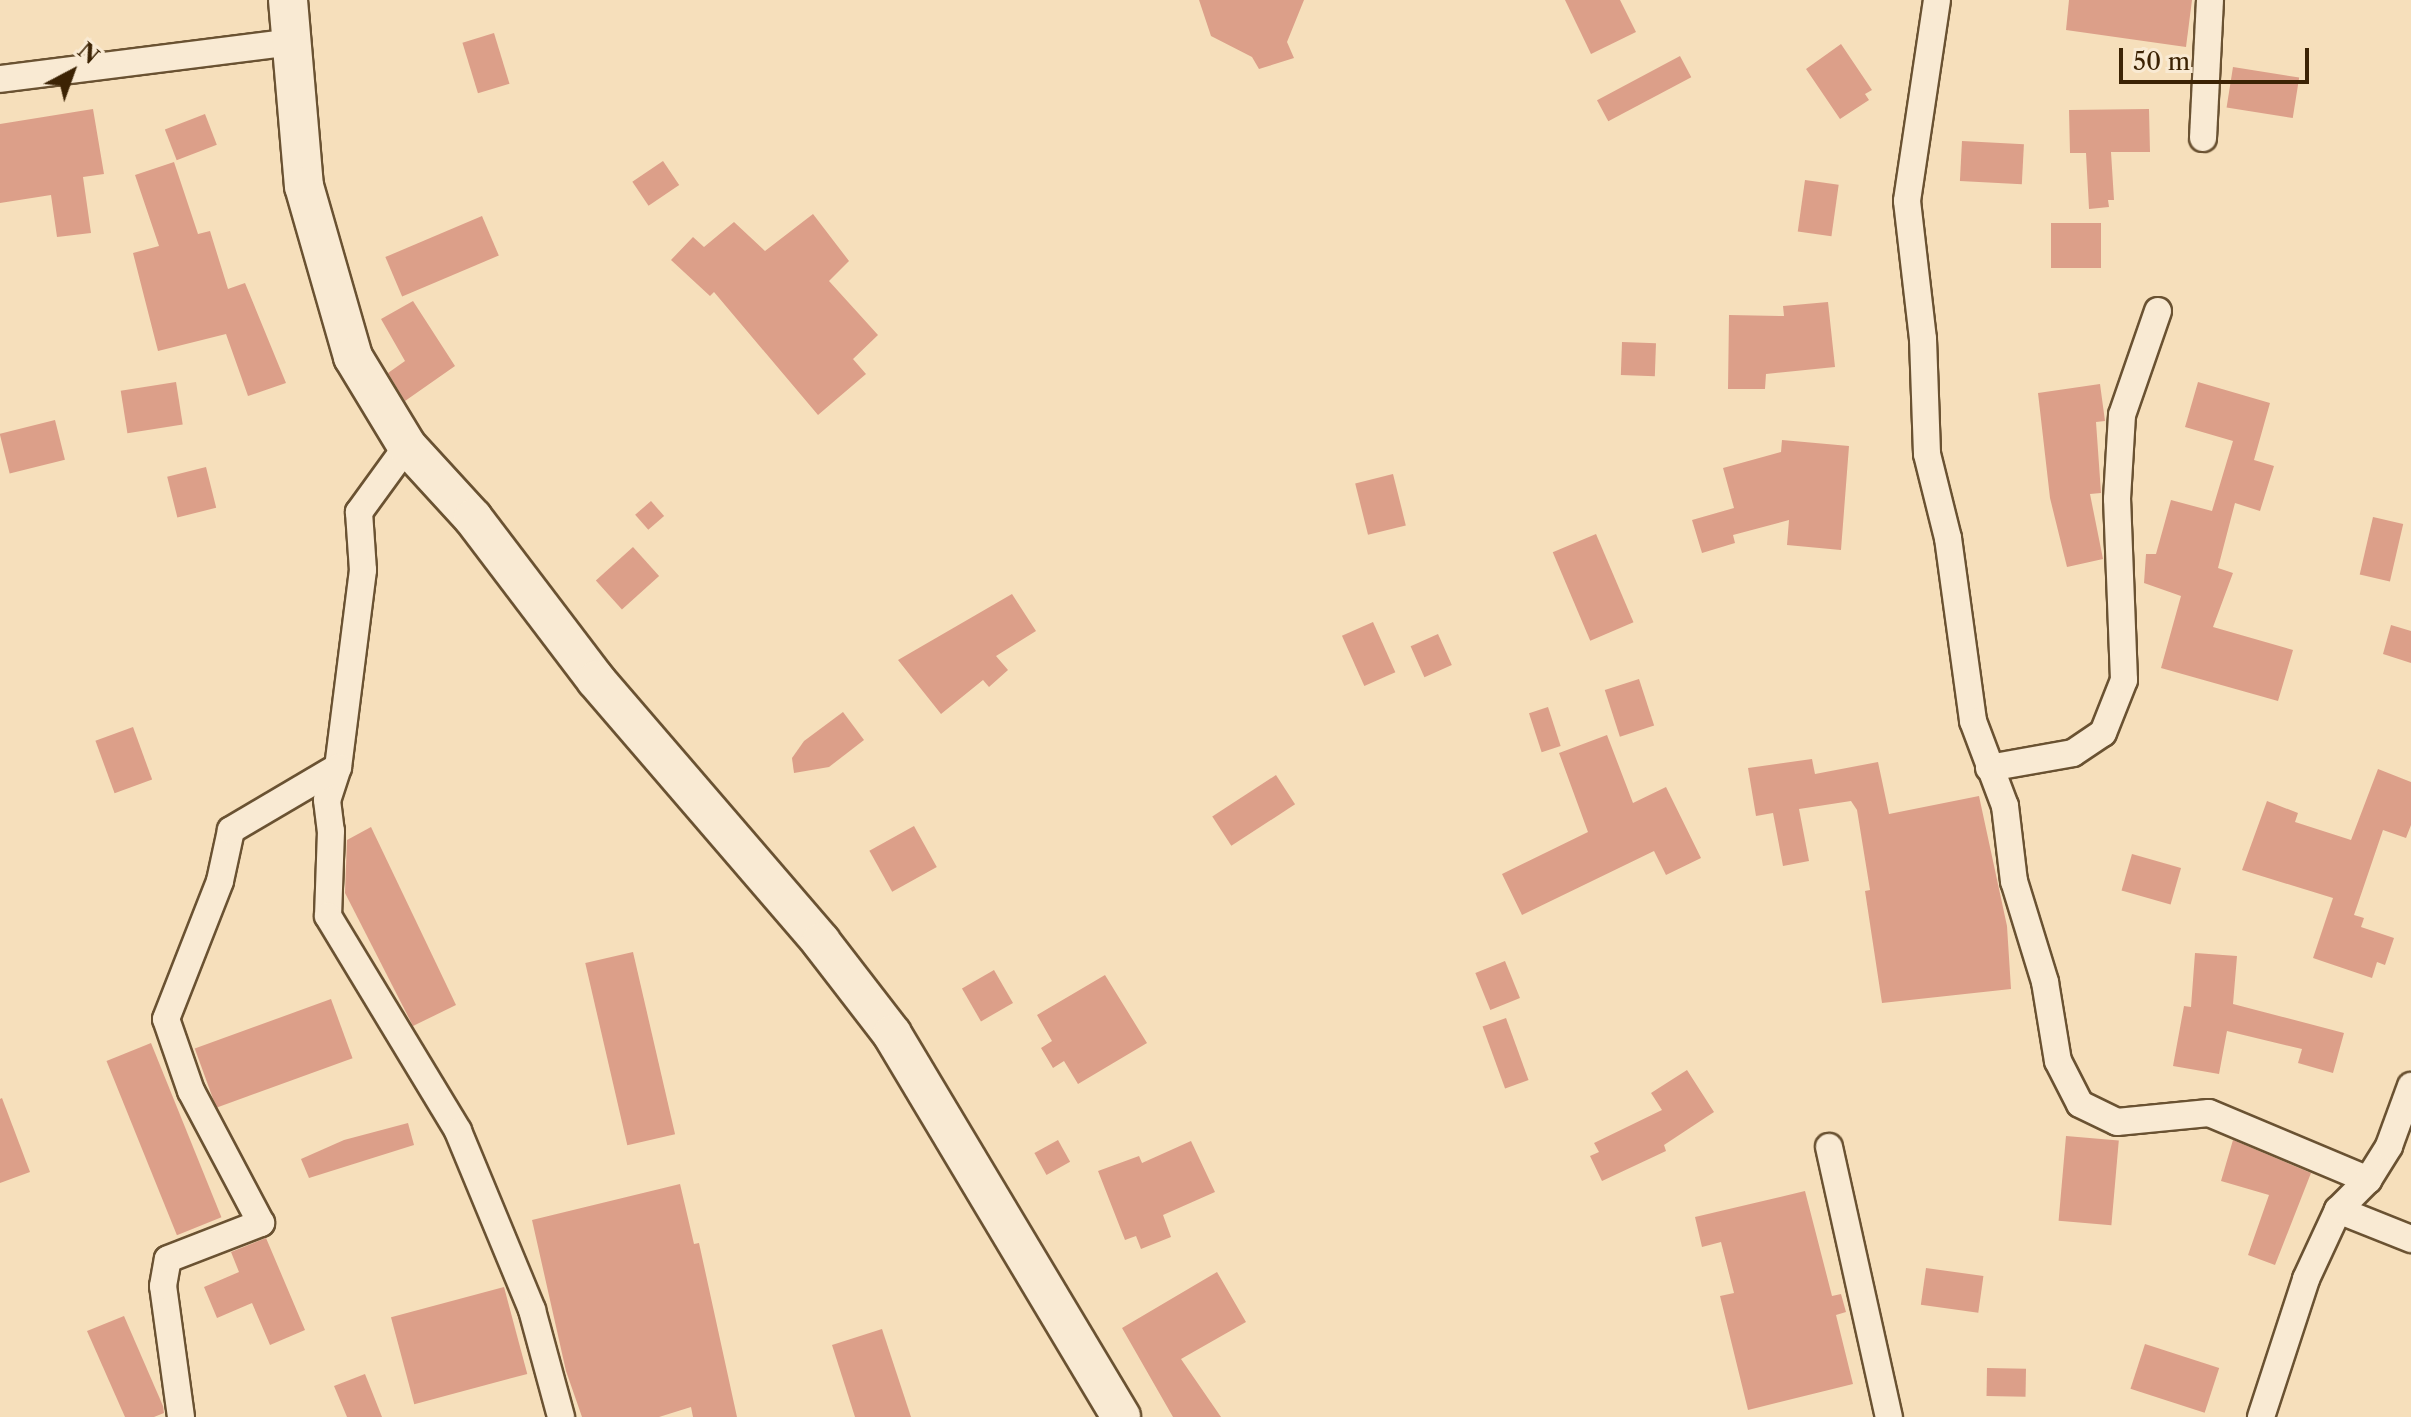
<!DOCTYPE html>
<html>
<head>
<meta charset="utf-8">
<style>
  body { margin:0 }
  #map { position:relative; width:2411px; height:1417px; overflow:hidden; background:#f6dfbb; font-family:"Libre Caslon Text",serif }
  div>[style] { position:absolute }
  .building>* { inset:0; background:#dc9f89; transform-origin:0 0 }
  .roads { filter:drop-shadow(2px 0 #6a5232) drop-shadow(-2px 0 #6a5232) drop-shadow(0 2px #6a5232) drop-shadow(0 -2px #6a5232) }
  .minor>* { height:26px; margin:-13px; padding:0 13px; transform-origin:13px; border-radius:13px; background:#f9ead3 }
  .secondary>* { height:38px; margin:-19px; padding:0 19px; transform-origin:19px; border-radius:19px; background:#f9ead3 }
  span { translate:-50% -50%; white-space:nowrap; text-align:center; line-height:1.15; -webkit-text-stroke:6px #f9ead3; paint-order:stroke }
  .north { position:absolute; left:32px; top:32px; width:80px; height:80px; -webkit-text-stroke:6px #f9ead3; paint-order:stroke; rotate:41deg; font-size:22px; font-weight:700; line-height:32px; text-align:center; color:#3c2304 }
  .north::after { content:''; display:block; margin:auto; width:28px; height:36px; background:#3c2304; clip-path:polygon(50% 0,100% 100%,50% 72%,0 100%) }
  .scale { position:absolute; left:2119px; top:48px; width:190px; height:36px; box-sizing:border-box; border:4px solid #3c2304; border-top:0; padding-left:10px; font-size:24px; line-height:28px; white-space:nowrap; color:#3c2304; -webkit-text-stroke:6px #f9ead3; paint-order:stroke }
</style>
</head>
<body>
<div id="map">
  <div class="building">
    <i style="clip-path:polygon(1199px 0,1304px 0,1287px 42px,1294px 58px,1259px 69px,1252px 57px,1211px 36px)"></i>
    <i style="clip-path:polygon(1565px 0,1620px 0,1636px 32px,1591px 54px)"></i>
    <i style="clip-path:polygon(2069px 0,2192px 0,2186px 47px,2066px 30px)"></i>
    <i style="left:494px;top:33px;width:53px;height:33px;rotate:73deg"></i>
    <i style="clip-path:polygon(1841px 44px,1872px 90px,1865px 94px,1869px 100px,1840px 119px,1806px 69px)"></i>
    <i style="left:1680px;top:56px;width:24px;height:94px;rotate:62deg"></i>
    <i style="left:2233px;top:67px;width:67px;height:41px;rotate:9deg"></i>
    <i style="clip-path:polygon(93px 109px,104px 174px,83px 177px,91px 233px,57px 237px,51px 195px,0 203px,0 124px)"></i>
    <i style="clip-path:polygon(2149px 109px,2150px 152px,2111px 152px,2114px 200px,2108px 200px,2109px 207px,2089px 209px,2086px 153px,2070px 153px,2069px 110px)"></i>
    <i style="left:205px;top:114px;width:33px;height:43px;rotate:69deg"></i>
    <i style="left:1962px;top:141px;width:62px;height:40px;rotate:3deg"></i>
    <i style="left:663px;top:161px;width:29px;height:37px;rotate:56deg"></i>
    <i style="clip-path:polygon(174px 162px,198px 234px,210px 231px,228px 289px,245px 283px,286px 383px,248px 396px,226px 334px,158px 351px,133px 253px,159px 246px,135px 175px)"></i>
    <i style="left:1805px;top:180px;width:34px;height:52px;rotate:8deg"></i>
    <i style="clip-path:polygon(813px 214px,849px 261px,829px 281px,878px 335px,853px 359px,866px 374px,818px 415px,714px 292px,710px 296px,671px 260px,693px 237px,704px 247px,734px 222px,765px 251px)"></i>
    <i style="left:482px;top:216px;width:43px;height:105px;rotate:67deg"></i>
    <i style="left:2051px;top:223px;width:50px;height:45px"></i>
    <i style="clip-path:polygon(413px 301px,455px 366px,405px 401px,388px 373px,405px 361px,381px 319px)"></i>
    <i style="clip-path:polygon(1828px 302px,1835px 367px,1766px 374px,1765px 389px,1728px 389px,1729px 315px,1784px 316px,1783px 306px)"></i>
    <i style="left:1622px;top:342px;width:34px;height:33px;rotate:2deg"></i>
    <i style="left:176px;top:382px;width:43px;height:56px;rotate:81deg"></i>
    <i style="clip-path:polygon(2198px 382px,2270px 403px,2254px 460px,2274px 466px,2260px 511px,2235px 503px,2218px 568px,2233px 573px,2213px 627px,2293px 650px,2278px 701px,2161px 668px,2181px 596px,2144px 583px,2146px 554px,2156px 554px,2171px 500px,2212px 511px,2233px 441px,2185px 427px)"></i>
    <i style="clip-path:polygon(2100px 384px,2105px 421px,2096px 422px,2101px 493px,2090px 494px,2103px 559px,2067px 567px,2050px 498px,2038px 393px)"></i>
    <i style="left:55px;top:420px;width:41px;height:57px;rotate:76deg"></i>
    <i style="clip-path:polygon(1782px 440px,1849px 446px,1841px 550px,1787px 545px,1789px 520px,1733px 535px,1735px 543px,1702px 553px,1692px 520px,1734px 508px,1723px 468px,1781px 452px)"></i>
    <i style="left:206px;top:467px;width:42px;height:40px;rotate:76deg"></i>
    <i style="left:1393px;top:474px;width:53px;height:39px;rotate:76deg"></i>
    <i style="left:651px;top:501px;width:20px;height:21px;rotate:49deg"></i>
    <i style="left:2373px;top:517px;width:31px;height:59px;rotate:13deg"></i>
    <i style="left:1596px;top:534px;width:96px;height:47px;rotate:67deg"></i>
    <i style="left:633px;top:547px;width:39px;height:50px;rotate:48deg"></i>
    <i style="clip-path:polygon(1012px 594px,1036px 631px,996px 656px,1008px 670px,989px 687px,983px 680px,941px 714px,898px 660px)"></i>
    <i style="left:1373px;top:622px;width:55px;height:34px;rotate:66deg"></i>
    <i style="clip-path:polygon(2391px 625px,2411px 631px,2411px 663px,2383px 654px)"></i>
    <i style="left:1438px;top:634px;width:34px;height:30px;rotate:66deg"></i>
    <i style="left:1639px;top:679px;width:49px;height:36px;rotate:72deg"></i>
    <i style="left:1548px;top:707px;width:41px;height:20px;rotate:72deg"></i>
    <i style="clip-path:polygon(843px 712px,864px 740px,829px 767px,794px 773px,792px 758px,804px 741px)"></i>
    <i style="left:133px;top:727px;width:56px;height:40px;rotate:70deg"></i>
    <i style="clip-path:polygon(1607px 735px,1633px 803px,1666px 787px,1701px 858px,1666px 875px,1654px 851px,1522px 915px,1502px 874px,1588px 832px,1559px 753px)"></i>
    <i style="clip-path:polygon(1812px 759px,1815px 774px,1878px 762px,1889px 814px,1979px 796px,2007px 926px,2011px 989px,1882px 1003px,1865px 891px,1870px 890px,1857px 810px,1851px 801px,1799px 809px,1809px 861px,1783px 866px,1773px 813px,1756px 816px,1748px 768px)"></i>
    <i style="clip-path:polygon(2378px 769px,2411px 782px,2411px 825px,2406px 838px,2383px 830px,2354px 915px,2364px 918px,2361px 927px,2394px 938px,2385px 965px,2377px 962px,2372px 978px,2313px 958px,2333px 898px,2242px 870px,2267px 801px,2298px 813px,2295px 822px,2351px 840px)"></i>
    <i style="left:1276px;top:775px;width:35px;height:76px;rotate:57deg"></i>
    <i style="left:914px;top:826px;width:47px;height:51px;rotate:61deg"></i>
    <i style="clip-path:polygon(371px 827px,456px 1005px,413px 1026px,345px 893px,347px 840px)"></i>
    <i style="left:2132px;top:854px;width:51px;height:38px;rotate:16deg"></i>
    <i style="left:633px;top:952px;width:187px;height:49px;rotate:77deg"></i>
    <i style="clip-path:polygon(2195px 953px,2237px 956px,2233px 1004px,2344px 1033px,2333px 1073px,2298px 1063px,2302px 1049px,2227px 1031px,2219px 1074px,2173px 1066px,2184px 1006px,2191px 1007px)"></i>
    <i style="left:1505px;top:961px;width:40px;height:32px;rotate:68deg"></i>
    <i style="left:994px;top:970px;width:38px;height:37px;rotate:60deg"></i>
    <i style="clip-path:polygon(1105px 975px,1147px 1043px,1078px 1084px,1064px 1061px,1053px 1068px,1041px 1048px,1052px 1041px,1037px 1015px)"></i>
    <i style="left:331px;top:999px;width:63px;height:145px;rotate:70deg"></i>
    <i style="left:1506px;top:1018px;width:66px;height:25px;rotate:70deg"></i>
    <i style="left:151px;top:1043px;width:188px;height:48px;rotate:68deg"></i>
    <i style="clip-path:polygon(1687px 1070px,1714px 1112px,1664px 1145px,1666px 1151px,1602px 1181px,1590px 1156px,1599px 1152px,1594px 1143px,1662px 1110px,1651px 1093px)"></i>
    <i style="clip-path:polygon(2px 1098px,30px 1172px,0 1183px,0 1099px)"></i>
    <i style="clip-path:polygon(408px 1123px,414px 1145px,309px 1178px,301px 1159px,344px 1140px)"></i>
    <i style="left:2066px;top:1136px;width:53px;height:85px;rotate:5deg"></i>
    <i style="left:1058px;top:1140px;width:25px;height:27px;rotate:61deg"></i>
    <i style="clip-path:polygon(2233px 1140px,2311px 1173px,2275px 1265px,2248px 1255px,2269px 1195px,2221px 1181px)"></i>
    <i style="clip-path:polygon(1191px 1141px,1215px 1192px,1163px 1215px,1171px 1237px,1141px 1249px,1136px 1236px,1125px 1240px,1098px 1171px,1139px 1156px,1142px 1163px)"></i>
    <i style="clip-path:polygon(680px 1184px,694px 1244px,699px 1243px,737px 1417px,693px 1417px,691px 1407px,659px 1417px,582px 1417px,566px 1371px,532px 1220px)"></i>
    <i style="clip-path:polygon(1805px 1191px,1832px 1296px,1841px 1294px,1846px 1312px,1836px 1315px,1853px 1384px,1748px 1410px,1720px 1296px,1734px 1293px,1721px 1242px,1702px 1247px,1695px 1217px)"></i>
    <i style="clip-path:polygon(266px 1238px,305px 1330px,270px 1345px,252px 1303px,217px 1318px,204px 1287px,239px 1272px,231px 1252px)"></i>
    <i style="left:1926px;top:1268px;width:58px;height:37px;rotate:8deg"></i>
    <i style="clip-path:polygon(1217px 1272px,1246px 1322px,1181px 1359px,1221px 1417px,1173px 1417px,1122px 1328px)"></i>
    <i style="left:504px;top:1287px;width:90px;height:117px;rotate:75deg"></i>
    <i style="clip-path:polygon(124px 1316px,163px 1406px,164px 1413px,154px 1417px,125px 1417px,87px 1331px)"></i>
    <i style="clip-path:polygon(882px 1329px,911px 1417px,855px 1417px,832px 1345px)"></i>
    <i style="left:2145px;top:1344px;width:78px;height:47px;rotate:18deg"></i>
    <i style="left:1987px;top:1368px;width:39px;height:28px;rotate:1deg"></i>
    <i style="clip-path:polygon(365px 1374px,382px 1417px,347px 1417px,334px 1386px)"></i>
  </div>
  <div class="roads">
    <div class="minor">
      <i style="left:1937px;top:0;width:203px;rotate:98.5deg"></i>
      <i style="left:1907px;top:201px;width:139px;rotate:83.4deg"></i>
      <i style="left:1923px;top:339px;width:115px;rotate:88deg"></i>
      <i style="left:1927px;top:454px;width:87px;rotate:76deg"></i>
      <i style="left:1948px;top:538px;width:185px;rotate:82.2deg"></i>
      <i style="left:1973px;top:721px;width:91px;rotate:69.4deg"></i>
      <i style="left:2005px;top:806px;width:76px;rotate:83.2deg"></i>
      <i style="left:2014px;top:881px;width:106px;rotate:72.9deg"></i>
      <i style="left:2045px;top:982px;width:80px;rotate:80.7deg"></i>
      <i style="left:2058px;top:1061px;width:48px;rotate:62.9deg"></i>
      <i style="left:2080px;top:1104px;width:41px;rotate:25.9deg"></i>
      <i style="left:2117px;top:1122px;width:92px;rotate:-5.6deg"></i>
      <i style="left:2209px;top:1113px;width:173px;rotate:22.8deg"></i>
      <i style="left:0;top:79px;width:293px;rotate:-7.2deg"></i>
      <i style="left:2203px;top:138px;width:138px;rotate:-87.1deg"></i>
      <i style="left:407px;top:446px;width:82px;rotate:126deg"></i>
      <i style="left:359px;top:512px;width:58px;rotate:86.1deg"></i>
      <i style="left:363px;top:570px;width:199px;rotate:97.2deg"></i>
      <i style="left:338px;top:767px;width:35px;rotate:108deg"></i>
      <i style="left:327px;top:800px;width:31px;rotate:83deg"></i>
      <i style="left:331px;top:831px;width:85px;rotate:92deg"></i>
      <i style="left:328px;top:916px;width:251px;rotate:58.8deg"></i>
      <i style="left:458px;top:1131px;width:194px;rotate:67.5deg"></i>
      <i style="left:532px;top:1310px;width:111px;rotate:74.8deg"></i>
      <i style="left:1989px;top:768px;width:85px;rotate:-10.1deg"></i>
      <i style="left:2073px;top:753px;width:36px;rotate:-34deg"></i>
      <i style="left:2103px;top:733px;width:57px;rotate:-68.4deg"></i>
      <i style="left:2124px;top:680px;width:181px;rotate:-92.2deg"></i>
      <i style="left:2117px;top:499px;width:84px;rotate:-86.6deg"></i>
      <i style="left:2122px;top:415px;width:110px;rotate:-70.9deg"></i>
      <i style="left:1829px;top:1147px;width:277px;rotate:77.5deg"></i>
      <i style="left:2338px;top:1210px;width:79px;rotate:21.7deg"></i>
      <i style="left:181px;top:1417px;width:132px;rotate:-97.8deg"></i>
      <i style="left:163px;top:1286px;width:27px;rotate:-80deg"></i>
      <i style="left:168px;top:1259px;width:100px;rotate:-21.2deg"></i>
      <i style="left:261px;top:1223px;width:149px;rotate:-117.9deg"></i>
      <i style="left:191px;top:1091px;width:76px;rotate:-109.1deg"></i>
      <i style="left:166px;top:1019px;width:148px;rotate:-68.6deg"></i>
      <i style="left:220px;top:881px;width:52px;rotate:-77.8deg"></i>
      <i style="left:231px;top:830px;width:124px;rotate:-30.5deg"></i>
      <i style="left:2261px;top:1417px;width:145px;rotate:-71.9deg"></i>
      <i style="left:2306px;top:1279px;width:76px;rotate:-65.1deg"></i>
      <i style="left:2338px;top:1210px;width:42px;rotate:-45deg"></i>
      <i style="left:2368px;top:1180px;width:40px;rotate:-58deg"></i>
      <i style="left:2389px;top:1146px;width:64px;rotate:-69.9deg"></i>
    </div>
    <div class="secondary">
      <i style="left:288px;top:0;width:187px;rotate:85.1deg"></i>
      <i style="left:304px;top:186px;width:178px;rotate:74deg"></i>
      <i style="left:353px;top:357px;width:104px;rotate:58.8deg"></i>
      <i style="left:407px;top:446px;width:98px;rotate:47.5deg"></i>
      <i style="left:473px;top:518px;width:203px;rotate:52.8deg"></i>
      <i style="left:596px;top:680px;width:345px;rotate:49.3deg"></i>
      <i style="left:821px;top:942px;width:116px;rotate:52.3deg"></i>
      <i style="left:892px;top:1034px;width:446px;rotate:59.1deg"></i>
    </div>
  </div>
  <div class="north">N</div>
  <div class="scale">50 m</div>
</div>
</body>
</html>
